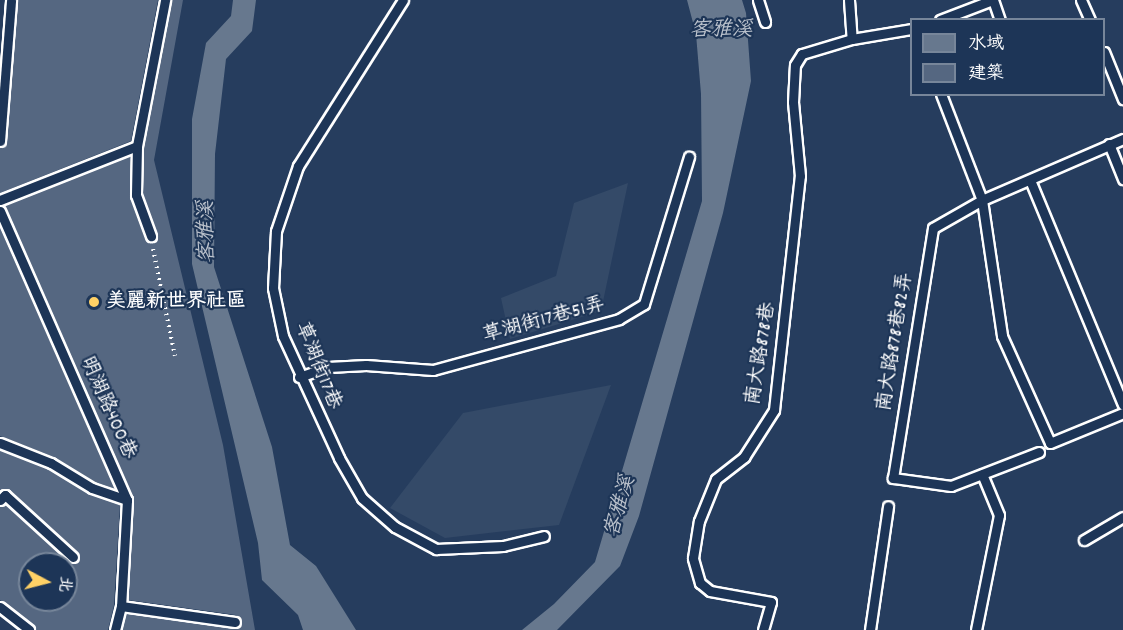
<!DOCTYPE html>
<html>
<head>
<meta charset="utf-8">
<style>
  body { margin:0 }
  #map { position:relative; width:1123px; height:630px; overflow:hidden; background:#263d5e; font-family:Dekko,"LXGW WenKai TC",sans-serif }
  div>[style] { position:absolute }
  .built>* { inset:0; background:#344a68 }
  .water>* { inset:0; background:#67788e }
  .building>* { inset:0; background:#556781 }
  .path>* { height:4px; margin-top:-2px; transform-origin:0; background:repeating-linear-gradient(90deg,#fff 0 1.5px,transparent 0 6px) }
  .roads { filter:drop-shadow(2px 0 #fff) drop-shadow(-2px 0 #fff) drop-shadow(0 2px #fff) drop-shadow(0 -2px #fff) }
  .service>* { height:9px; margin:-4.5px; padding:0 4.5px; transform-origin:4.5px; border-radius:4.5px; background:#1d3557 }
  .dots>* { width:16px; height:16px; translate:-50% -50%; box-sizing:border-box; border:3px solid #1d3557; border-radius:50% }
  span { translate:-50% -50%; white-space:nowrap; text-align:center; line-height:1.15; -webkit-text-stroke:4.5px #1d3557; paint-order:stroke }
  .poi-label { font-size:20px; color:#fff; font-weight:700 }
  .left { translate:0 -50%; text-align:left }
  .street-label { font-size:20px; color:#fff }
  .water-label { font-size:21px; color:#bbc2cc; font-style:italic }
  .legend { position:absolute; left:910px; top:18px; width:195px; height:78px; box-sizing:border-box; background:#1d3557; border:2px solid #77869a; margin:0; padding:8px 10px; list-style:none; font-size:18px; color:#fff }
  .legend li { display:flex; align-items:center; gap:12px; height:30px }
  .legend b { width:30px; border:2px solid #77869a }
  .north { position:absolute; left:18px; top:552px; width:60px; height:60px; box-sizing:border-box; background:#1d3557; border:2px solid #77869a; border-radius:50%; rotate:97deg; font-size:16px; font-weight:700; line-height:24px; text-align:center; color:#fff }
  .north::after { content:''; display:block; margin:auto; width:21px; height:27px; background:#ffd166; clip-path:polygon(50% 0,100% 100%,50% 72%,0 100%) }
</style>
</head>
<body>
<div id="map">
  <div class="built">
    <i style="clip-path:polygon(628px 183px,601px 311px,510px 339px,501px 298px,556px 276px,574px 203px)"></i>
    <i style="clip-path:polygon(611px 385px,559px 525px,445px 538px,390px 508px,463px 413px)"></i>
  </div>
  <div class="water">
    <i style="clip-path:polygon(233px 0,256px 0,252px 31px,226px 59px,215px 154px,214px 267px,272px 447px,290px 545px,316px 566px,356px 630px,303px 630px,298px 615px,262px 580px,258px 543px,192px 264px,192px 119px,206px 43px,231px 16px)"></i>
    <i style="clip-path:polygon(687px 0,742px 0,746px 13px,751px 81px,723px 213px,639px 516px,620px 566px,557px 630px,522px 630px,554px 604px,595px 562px,702px 201px,701px 94px,696px 34px)"></i>
  </div>
  <div class="building">
    <i style="clip-path:polygon(18px 0,158px 0,131px 141px,0 193px,0 148px,7px 142px)"></i>
    <i style="clip-path:polygon(172px 0,183px 0,154px 160px,223px 445px,255px 630px,122px 630px,126px 614px,234px 629px,242px 622px,236px 615px,128px 600px,133px 497px,4px 206px,130px 156px,130px 197px,145px 239px,150px 243px,156px 240px,143px 194px,144px 147px)"></i>
    <i style="clip-path:polygon(0 228px,115px 489px,95px 482px,54px 457px,0 436px)"></i>
    <i style="clip-path:polygon(evenodd,0 450px,48px 469px,90px 494px,120px 505px,114px 605px,108px 630px,36px 630px,0 600px,0 507px,5px 504px,69px 562px,76px 563px,80px 558px,10px 490px,0 490px,0 450px,30px 564px,66px 564px,66px 600px,30px 600px,30px 564px)"></i>
  </div>
  <div class="path">
    <i style="left:153px;top:249px;width:109px;rotate:78.4deg"></i>
  </div>
  <div class="roads">
    <div class="service">
      <i style="left:403px;top:0;width:196px;rotate:122.3deg"></i>
      <i style="left:298px;top:166px;width:69px;rotate:108.7deg"></i>
      <i style="left:276px;top:231px;width:57px;rotate:93deg"></i>
      <i style="left:273px;top:288px;width:49px;rotate:78.2deg"></i>
      <i style="left:283px;top:336px;width:134px;rotate:65.3deg"></i>
      <i style="left:339px;top:458px;width:46px;rotate:60.1deg"></i>
      <i style="left:362px;top:498px;width:44px;rotate:41.3deg"></i>
      <i style="left:395px;top:527px;width:47px;rotate:28.2deg"></i>
      <i style="left:436px;top:549px;width:67px;rotate:-2.6deg"></i>
      <i style="left:503px;top:546px;width:42px;rotate:-13.7deg"></i>
      <i style="left:758px;top:0;width:23px;rotate:72deg"></i>
      <i style="left:849px;top:0;width:39px;rotate:86deg"></i>
      <i style="left:993px;top:0;width:21px;rotate:71deg"></i>
      <i style="left:1081px;top:0;width:22px;rotate:66deg"></i>
      <i style="left:940px;top:20px;width:56px;rotate:-21deg"></i>
      <i style="left:1104px;top:52px;width:51px;rotate:68deg"></i>
      <i style="left:941px;top:94px;width:114px;rotate:68.9deg"></i>
      <i style="left:982px;top:200px;width:137px;rotate:81.6deg"></i>
      <i style="left:1002px;top:336px;width:117px;rotate:65.8deg"></i>
      <i style="left:1050px;top:443px;width:79px;rotate:-22.3deg"></i>
      <i style="left:0;top:141px;width:141px;rotate:-85.5deg"></i>
      <i style="left:1109px;top:144px;width:38px;rotate:68deg"></i>
      <i style="left:137px;top:146px;width:49px;rotate:91.2deg"></i>
      <i style="left:136px;top:195px;width:44px;rotate:69.9deg"></i>
      <i style="left:1030px;top:180px;width:243px;rotate:67.5deg"></i>
      <i style="left:0;top:200px;width:147px;rotate:-21.5deg"></i>
      <i style="left:137px;top:146px;width:149px;rotate:-79.1deg"></i>
      <i style="left:0;top:211px;width:316px;rotate:66.3deg"></i>
      <i style="left:127px;top:500px;width:106px;rotate:93.2deg"></i>
      <i style="left:121px;top:606px;width:25px;rotate:104deg"></i>
      <i style="left:299px;top:377px;width:31px;rotate:-19deg"></i>
      <i style="left:328px;top:367px;width:38px;rotate:-3deg"></i>
      <i style="left:366px;top:365px;width:67px;rotate:4.3deg"></i>
      <i style="left:433px;top:370px;width:193px;rotate:-15.3deg"></i>
      <i style="left:619px;top:319px;width:29px;rotate:-31deg"></i>
      <i style="left:644px;top:304px;width:154px;rotate:-73deg"></i>
      <i style="left:0;top:443px;width:55px;rotate:21.4deg"></i>
      <i style="left:51px;top:463px;width:48px;rotate:31.4deg"></i>
      <i style="left:92px;top:488px;width:37px;rotate:19deg"></i>
      <i style="left:1039px;top:452px;width:94px;rotate:158.9deg"></i>
      <i style="left:951px;top:486px;width:59px;rotate:-172.1deg"></i>
      <i style="left:893px;top:478px;width:253px;rotate:-80.9deg"></i>
      <i style="left:933px;top:228px;width:56px;rotate:-29.7deg"></i>
      <i style="left:982px;top:200px;width:154px;rotate:-23.4deg"></i>
      <i style="left:0;top:500px;width:7px;rotate:-45deg"></i>
      <i style="left:5px;top:495px;width:92px;rotate:42.4deg"></i>
      <i style="left:1084px;top:540px;width:45px;rotate:-30.5deg"></i>
      <i style="left:121px;top:606px;width:115px;rotate:8deg"></i>
      <i style="left:0;top:607px;width:37px;rotate:38deg"></i>
      <i style="left:763px;top:630px;width:29px;rotate:-74deg"></i>
      <i style="left:771px;top:602px;width:62px;rotate:-169.8deg"></i>
      <i style="left:710px;top:591px;width:13px;rotate:-141deg"></i>
      <i style="left:700px;top:583px;width:26px;rotate:-106deg"></i>
      <i style="left:693px;top:558px;width:37px;rotate:-81deg"></i>
      <i style="left:699px;top:521px;width:45px;rotate:-68deg"></i>
      <i style="left:716px;top:479px;width:36px;rotate:-38deg"></i>
      <i style="left:744px;top:457px;width:56px;rotate:-57.4deg"></i>
      <i style="left:774px;top:410px;width:235px;rotate:-83.7deg"></i>
      <i style="left:800px;top:176px;width:74px;rotate:-95.4deg"></i>
      <i style="left:793px;top:102px;width:37px;rotate:-87deg"></i>
      <i style="left:795px;top:65px;width:13px;rotate:-58deg"></i>
      <i style="left:802px;top:54px;width:52px;rotate:-16.7deg"></i>
      <i style="left:852px;top:39px;width:61px;rotate:-9.5deg"></i>
      <i style="left:870px;top:630px;width:125px;rotate:-81.7deg"></i>
      <i style="left:976px;top:630px;width:117px;rotate:-78.7deg"></i>
      <i style="left:999px;top:515px;width:44px;rotate:-112.5deg"></i>
    </div>
  </div>
  <div class="dots">
    <i style="left:94px;top:302px;background:#ffd166"></i>
  </div>
  <div class="poi-label">
    <span class="left" style="left:106px;top:302px">美麗新世界社區</span>
  </div>
  <div class="street-label">
    <span style="left:544px;top:321px;rotate:-15deg">草湖街17巷51弄</span>
    <span style="left:896px;top:342px;rotate:-81deg">南大路878巷82弄</span>
    <span style="left:762px;top:354px;rotate:-81deg">南大路878巷</span>
    <span style="left:317px;top:366px;rotate:68deg">草湖街17巷</span>
    <span style="left:107px;top:408px;rotate:66deg">明湖路400巷</span>
  </div>
  <div class="water-label">
    <span style="left:721px;top:31px">客雅溪</span>
    <span style="left:208px;top:232px;rotate:-91deg">客雅溪</span>
    <span style="left:621px;top:507px;rotate:-74deg">客雅溪</span>
  </div>
  <ul class="legend">
  <li><b style="height:16px;background:#67788e"></b>水域</li>
  <li><b style="height:16px;background:#556781"></b>建築</li>
  </ul>
  <div class="north">北</div>
</div>
</body>
</html>
